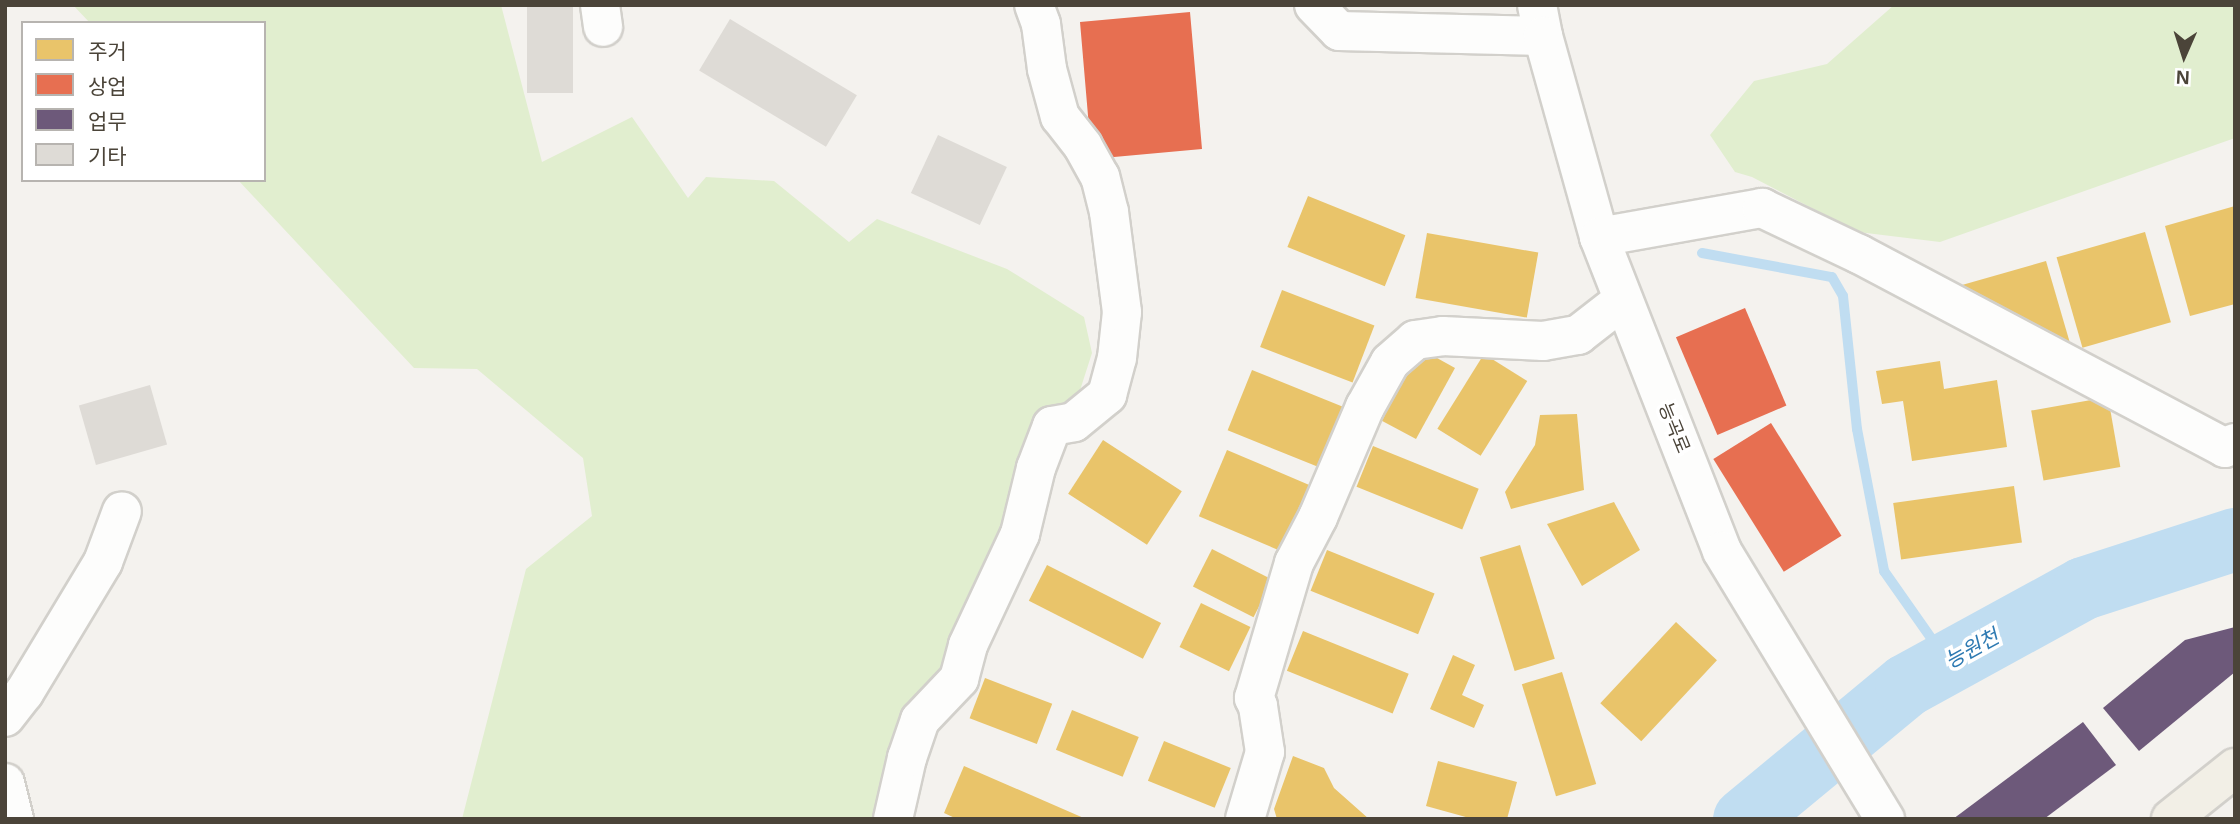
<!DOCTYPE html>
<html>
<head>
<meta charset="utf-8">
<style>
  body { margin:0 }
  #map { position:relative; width:2240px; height:824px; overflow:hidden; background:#f4f2ee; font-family:Helvetica,"Noto Sans KR",sans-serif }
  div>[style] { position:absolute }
  .green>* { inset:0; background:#e1eecf }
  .homes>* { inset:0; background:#e9c46a; transform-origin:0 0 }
  .shops>* { inset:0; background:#e76f51; transform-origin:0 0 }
  .offices>* { inset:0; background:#6d597a }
  .stream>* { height:10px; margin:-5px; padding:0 5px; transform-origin:5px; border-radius:5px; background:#c0ddf1 }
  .river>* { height:63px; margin:-31.5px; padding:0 31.5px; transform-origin:31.5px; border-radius:31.5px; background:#c0ddf1 }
  .building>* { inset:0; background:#dedbd6; transform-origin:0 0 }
  .roads { filter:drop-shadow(2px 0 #d2d0cb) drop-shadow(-2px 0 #d2d0cb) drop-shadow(0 2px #d2d0cb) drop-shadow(0 -2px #d2d0cb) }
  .minor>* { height:38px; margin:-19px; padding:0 19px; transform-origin:19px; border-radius:19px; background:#fdfdfc }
  .major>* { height:38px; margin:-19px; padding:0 19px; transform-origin:19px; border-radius:19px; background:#f2efe6 }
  span { translate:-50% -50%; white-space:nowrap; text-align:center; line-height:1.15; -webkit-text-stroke:7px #fff; paint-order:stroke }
  .street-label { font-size:19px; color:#4b4439 }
  .water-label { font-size:21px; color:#2e7ab2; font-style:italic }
  .frame { position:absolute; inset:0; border:7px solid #4b4439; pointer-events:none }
  .legend { position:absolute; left:21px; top:21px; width:245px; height:161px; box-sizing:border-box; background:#fff; border:2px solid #b7b4b0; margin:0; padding:9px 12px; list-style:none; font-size:21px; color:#4b4439 }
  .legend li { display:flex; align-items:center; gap:14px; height:35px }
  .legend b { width:35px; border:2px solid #b7b4b0 }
  .north { position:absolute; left:2149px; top:21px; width:70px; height:70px; -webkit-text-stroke:5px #fff; paint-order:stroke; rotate:183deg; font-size:19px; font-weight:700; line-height:28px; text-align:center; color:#4b4439 }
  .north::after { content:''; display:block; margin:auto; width:24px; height:32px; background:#4b4439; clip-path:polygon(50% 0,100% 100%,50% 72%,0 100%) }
</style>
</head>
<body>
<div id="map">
  <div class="green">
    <i style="clip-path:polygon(73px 5px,501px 5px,542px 162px,632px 117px,688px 198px,706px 177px,774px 181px,849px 242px,877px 219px,1007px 269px,1084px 317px,1092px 353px,1074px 409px,1027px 466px,884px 819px,462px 819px,526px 569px,592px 516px,583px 458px,477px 369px,414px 368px,238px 180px,264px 180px,264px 23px,90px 23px)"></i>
    <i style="clip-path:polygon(1894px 5px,2235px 5px,2235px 138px,1940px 242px,1858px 232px,1752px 177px,1735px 172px,1710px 135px,1754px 81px,1827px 64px)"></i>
  </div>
  <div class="homes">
    <i style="left:1308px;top:196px;width:105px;height:55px;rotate:22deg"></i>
    <i style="clip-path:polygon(2235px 206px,2235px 304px,2190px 316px,2165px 226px)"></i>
    <i style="left:2145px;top:232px;width:94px;height:92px;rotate:74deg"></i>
    <i style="left:1427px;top:233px;width:113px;height:66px;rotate:10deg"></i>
    <i style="clip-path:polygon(2046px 261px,2072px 350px,1948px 289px)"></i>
    <i style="left:1282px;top:290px;width:99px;height:61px;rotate:21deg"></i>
    <i style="clip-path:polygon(1419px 348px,1455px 368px,1416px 439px,1371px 415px)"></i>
    <i style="left:1484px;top:354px;width:51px;height:88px;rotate:32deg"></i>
    <i style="clip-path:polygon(1940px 361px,1944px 389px,1997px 380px,2007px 447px,1912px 461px,1903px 401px,1882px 404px,1876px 371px)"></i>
    <i style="left:1252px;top:370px;width:98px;height:65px;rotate:22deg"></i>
    <i style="left:2108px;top:397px;width:71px;height:78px;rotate:80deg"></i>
    <i style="clip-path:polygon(1577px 414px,1584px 490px,1511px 509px,1505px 492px,1535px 445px,1540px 415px)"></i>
    <i style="left:1103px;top:440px;width:94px;height:64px;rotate:33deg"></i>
    <i style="left:1373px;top:446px;width:114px;height:44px;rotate:22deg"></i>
    <i style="left:1227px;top:450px;width:90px;height:72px;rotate:23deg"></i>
    <i style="left:2014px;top:486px;width:57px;height:122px;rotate:82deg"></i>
    <i style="clip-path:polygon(1614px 502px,1640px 550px,1582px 586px,1547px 524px)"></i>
    <i style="left:1520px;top:545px;width:119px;height:42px;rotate:73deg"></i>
    <i style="left:1212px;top:549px;width:68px;height:42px;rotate:27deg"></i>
    <i style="left:1327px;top:550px;width:116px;height:44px;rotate:22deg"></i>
    <i style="left:1047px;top:565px;width:128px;height:40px;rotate:27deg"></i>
    <i style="left:1201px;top:603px;width:55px;height:49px;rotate:26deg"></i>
    <i style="left:1676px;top:622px;width:56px;height:111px;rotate:43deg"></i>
    <i style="left:1303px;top:631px;width:114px;height:43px;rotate:22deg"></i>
    <i style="clip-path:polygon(1453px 655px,1475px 665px,1462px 695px,1484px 705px,1474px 728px,1430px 709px)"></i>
    <i style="left:1562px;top:672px;width:117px;height:42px;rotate:73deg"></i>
    <i style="left:985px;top:678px;width:72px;height:43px;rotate:21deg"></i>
    <i style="left:1072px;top:710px;width:72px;height:43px;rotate:22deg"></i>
    <i style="left:1164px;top:741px;width:72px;height:43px;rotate:22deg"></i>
    <i style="clip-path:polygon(1293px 756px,1324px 768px,1334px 788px,1369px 819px,1277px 819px,1274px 809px)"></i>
    <i style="clip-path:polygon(1438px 761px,1517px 782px,1507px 819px,1473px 819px,1426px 806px)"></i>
    <i style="clip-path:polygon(964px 766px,1086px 819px,957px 819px,944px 813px)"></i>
  </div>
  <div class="shops">
    <i style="clip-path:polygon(1190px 12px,1202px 149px,1103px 158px,1101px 138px,1090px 139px,1080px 22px)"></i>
    <i style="left:1745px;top:308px;width:106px;height:75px;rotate:67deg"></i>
    <i style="left:1771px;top:423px;width:133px;height:68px;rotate:58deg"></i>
  </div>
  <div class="offices">
    <i style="clip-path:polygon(2235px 627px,2235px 672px,2139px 751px,2103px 708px,2185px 640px)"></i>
    <i style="clip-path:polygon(2083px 722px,2116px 765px,2044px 819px,1953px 819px)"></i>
  </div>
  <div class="stream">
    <i style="left:1702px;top:253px;width:132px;rotate:10.5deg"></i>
    <i style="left:1832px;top:277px;width:22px;rotate:60deg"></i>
    <i style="left:1843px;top:296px;width:134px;rotate:84deg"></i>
    <i style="left:1857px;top:429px;width:145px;rotate:79.2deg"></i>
    <i style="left:1884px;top:571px;width:111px;rotate:54.9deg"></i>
  </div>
  <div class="river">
    <i style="left:1744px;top:819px;width:210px;rotate:-39.6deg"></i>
    <i style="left:1906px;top:685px;width:202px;rotate:-28.7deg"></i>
    <i style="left:2083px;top:588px;width:160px;rotate:-17.9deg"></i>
  </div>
  <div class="building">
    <i style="left:527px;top:5px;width:46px;height:88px"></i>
    <i style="left:730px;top:19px;width:148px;height:60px;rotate:31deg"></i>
    <i style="left:938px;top:135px;width:76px;height:64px;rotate:25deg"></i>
    <i style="left:150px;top:385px;width:62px;height:74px;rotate:74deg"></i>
  </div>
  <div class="roads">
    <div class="minor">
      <i style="left:600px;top:5px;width:22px;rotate:82deg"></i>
      <i style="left:1314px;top:5px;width:36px;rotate:46deg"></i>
      <i style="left:1339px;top:31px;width:204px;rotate:1.4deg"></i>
      <i style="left:1537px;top:5px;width:32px;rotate:79deg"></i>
      <i style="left:1543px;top:36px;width:209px;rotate:74.4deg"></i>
      <i style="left:1599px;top:237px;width:337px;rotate:68.6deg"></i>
      <i style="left:1722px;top:551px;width:314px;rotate:58.7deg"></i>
      <i style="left:1599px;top:237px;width:166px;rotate:-10.1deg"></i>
      <i style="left:1762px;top:208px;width:107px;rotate:25.4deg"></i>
      <i style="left:1859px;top:254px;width:414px;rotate:27.9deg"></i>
      <i style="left:2225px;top:448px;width:11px;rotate:-27deg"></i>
      <i style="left:5px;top:717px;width:31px;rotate:-52deg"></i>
      <i style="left:24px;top:693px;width:153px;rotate:-58.9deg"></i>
      <i style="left:103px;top:562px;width:54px;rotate:-69.6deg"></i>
      <i style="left:5px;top:783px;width:37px;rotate:76deg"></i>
      <i style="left:893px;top:819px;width:63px;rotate:-77.1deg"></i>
      <i style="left:907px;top:758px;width:40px;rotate:-71.1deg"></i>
      <i style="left:920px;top:720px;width:57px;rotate:-46.4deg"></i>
      <i style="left:959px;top:679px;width:35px;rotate:-75deg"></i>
      <i style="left:968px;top:645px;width:123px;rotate:-64.9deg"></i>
      <i style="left:1020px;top:534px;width:68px;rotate:-76.4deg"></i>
      <i style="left:1036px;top:468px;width:45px;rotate:-69.1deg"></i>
      <i style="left:1052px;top:426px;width:22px;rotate:-10deg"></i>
      <i style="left:1074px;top:422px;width:43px;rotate:-39.3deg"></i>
      <i style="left:1107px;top:395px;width:38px;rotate:-75deg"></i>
      <i style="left:1117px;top:358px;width:46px;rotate:-83.8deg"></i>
      <i style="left:1122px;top:312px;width:101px;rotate:-97.4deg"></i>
      <i style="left:1109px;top:212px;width:36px;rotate:-104deg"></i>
      <i style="left:1100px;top:177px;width:35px;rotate:-119deg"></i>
      <i style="left:1083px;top:146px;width:37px;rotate:-128deg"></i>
      <i style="left:1060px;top:117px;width:50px;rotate:-105.2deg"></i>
      <i style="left:1047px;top:69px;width:45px;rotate:-97.6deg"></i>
      <i style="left:1041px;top:24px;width:20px;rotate:-110deg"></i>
      <i style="left:1245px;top:819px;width:70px;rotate:-73.4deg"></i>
      <i style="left:1265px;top:752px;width:47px;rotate:-98.7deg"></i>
      <i style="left:1258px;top:706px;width:9px;rotate:-117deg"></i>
      <i style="left:1254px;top:698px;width:141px;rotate:-73.5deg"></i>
      <i style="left:1294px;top:563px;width:52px;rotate:-62.4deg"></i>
      <i style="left:1318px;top:517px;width:120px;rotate:-66.9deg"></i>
      <i style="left:1365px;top:407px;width:51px;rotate:-60.9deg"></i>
      <i style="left:1390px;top:362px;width:33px;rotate:-41deg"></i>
      <i style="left:1415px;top:340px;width:28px;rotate:-8deg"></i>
      <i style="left:1443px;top:336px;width:100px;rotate:2.9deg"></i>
      <i style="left:1543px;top:341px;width:36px;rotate:-10deg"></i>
      <i style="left:1578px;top:335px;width:57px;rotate:-37.9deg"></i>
    </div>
    <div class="major">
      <i style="left:2171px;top:819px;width:82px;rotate:-38.6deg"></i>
    </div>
  </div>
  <div class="street-label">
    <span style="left:1674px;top:428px;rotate:68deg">능곡로</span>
  </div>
  <div class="water-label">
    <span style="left:1972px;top:649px;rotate:-29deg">능원천</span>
  </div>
  <div class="frame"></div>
  <ul class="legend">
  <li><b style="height:19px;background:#e9c46a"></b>주거</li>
  <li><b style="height:19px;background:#e76f51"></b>상업</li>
  <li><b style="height:19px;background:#6d597a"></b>업무</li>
  <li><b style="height:19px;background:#dedbd6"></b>기타</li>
  </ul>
  <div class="north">N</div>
</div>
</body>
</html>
